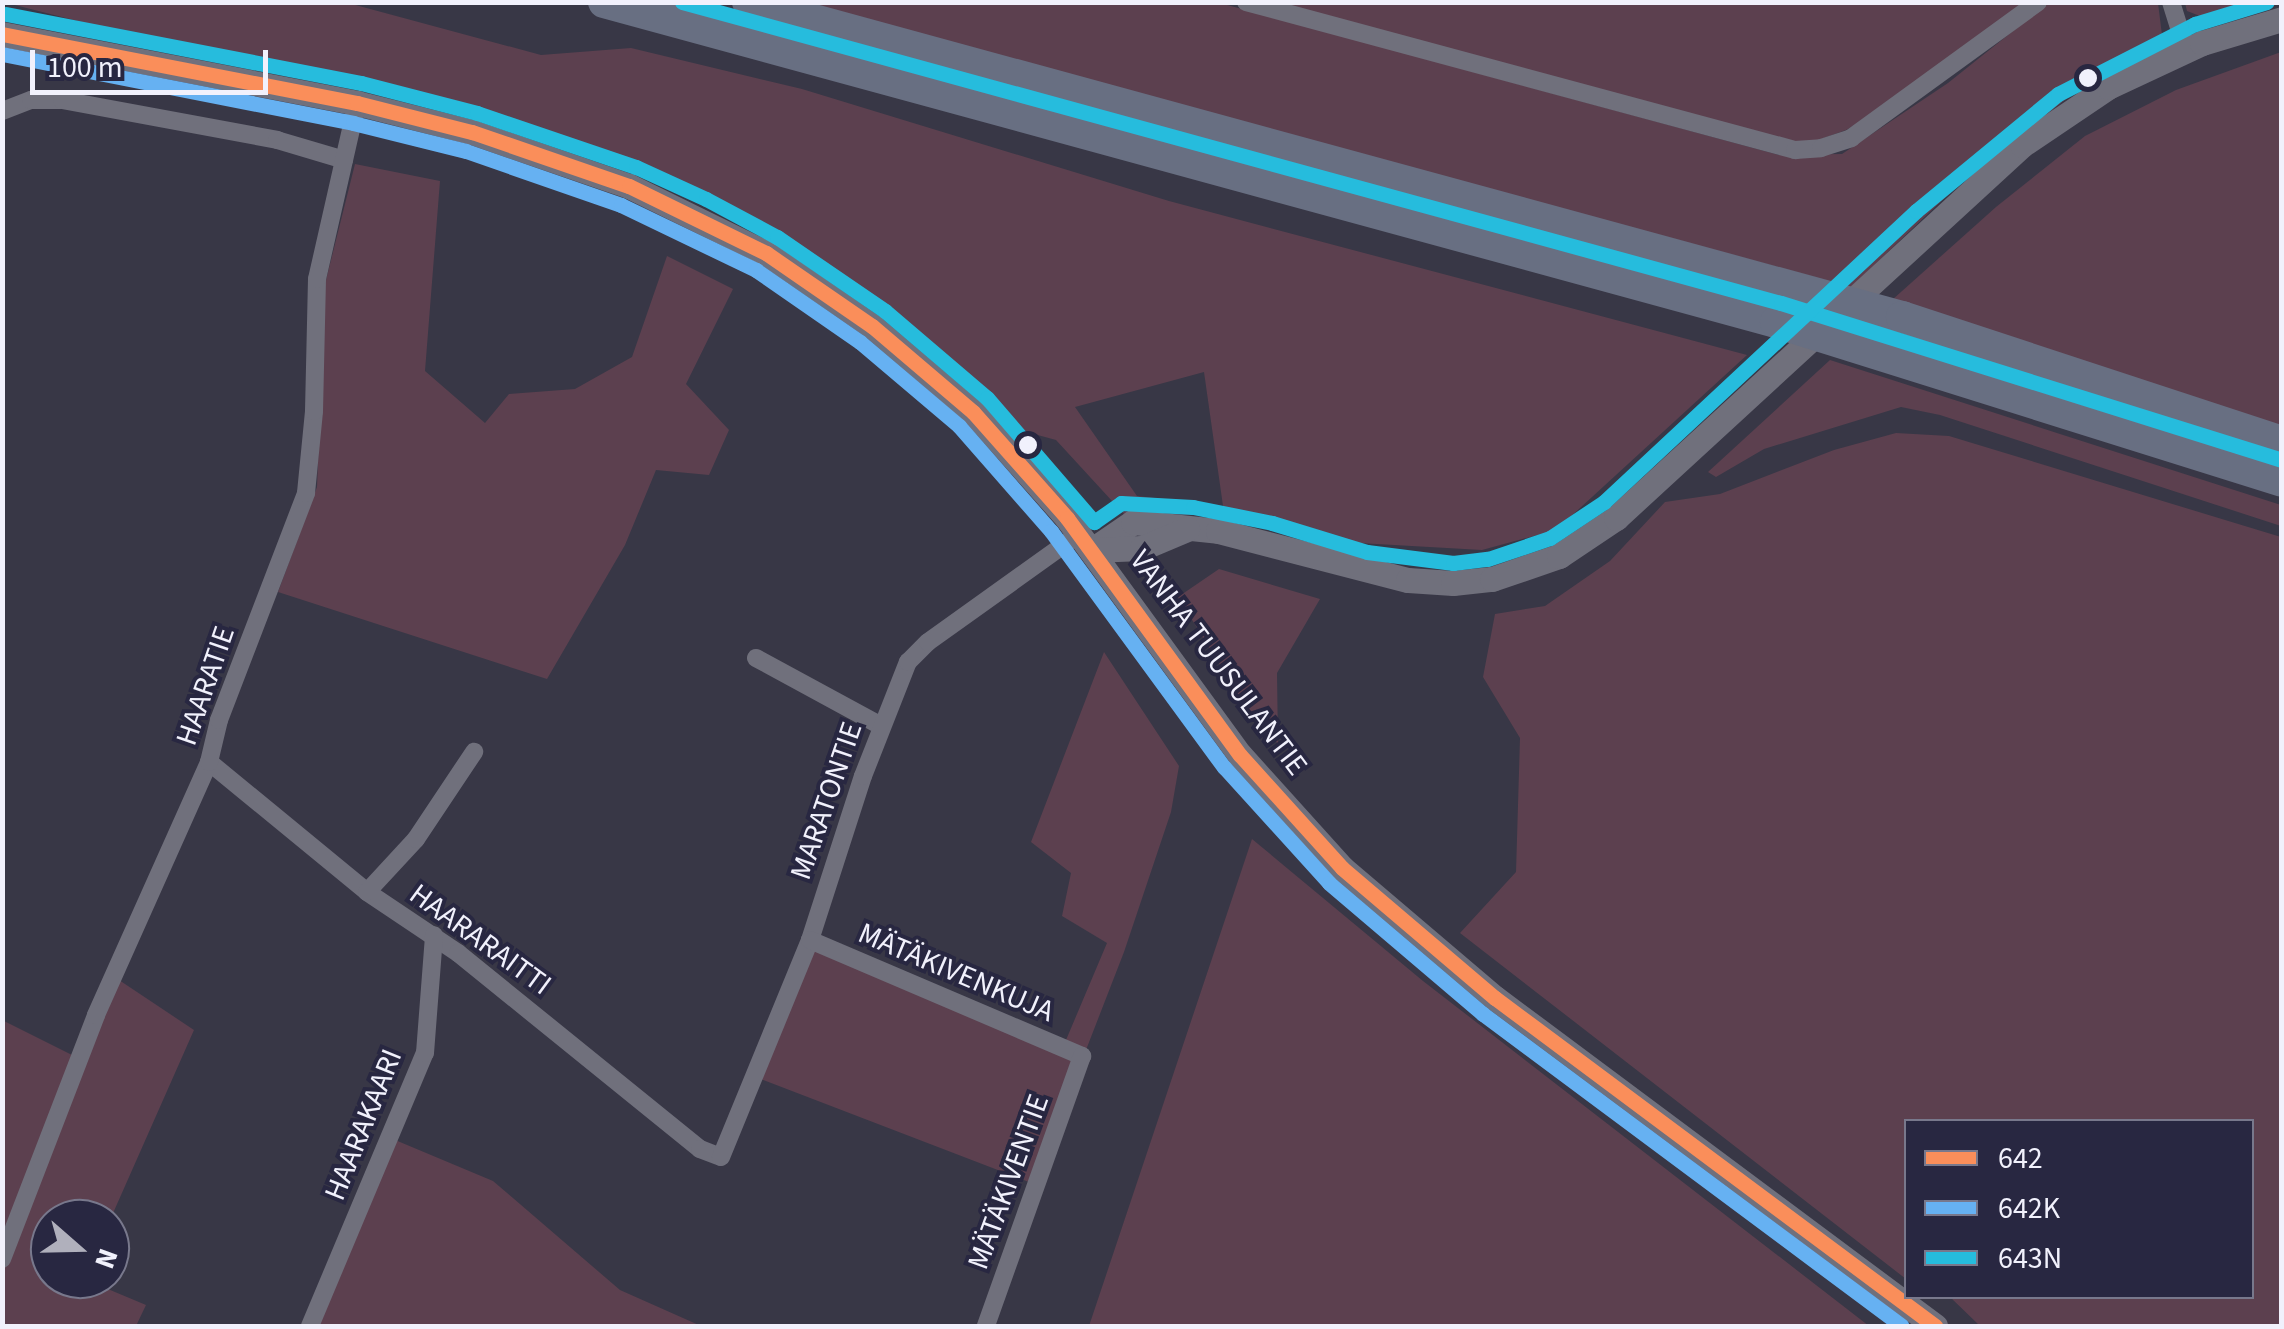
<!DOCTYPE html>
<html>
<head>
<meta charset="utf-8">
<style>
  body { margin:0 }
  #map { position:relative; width:2284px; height:1329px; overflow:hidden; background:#383746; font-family:"Source Sans 3",sans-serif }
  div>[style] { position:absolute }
  .green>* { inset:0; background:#5c404f }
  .street>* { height:18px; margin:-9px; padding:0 9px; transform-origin:9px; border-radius:9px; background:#70707c }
  .secondary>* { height:25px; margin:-12.5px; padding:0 12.5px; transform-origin:12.5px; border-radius:12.5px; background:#70707c }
  .highway>* { height:32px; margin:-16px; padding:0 16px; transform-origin:16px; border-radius:16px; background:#686f82 }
  .bus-1>* { height:15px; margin:-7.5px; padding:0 7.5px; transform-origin:7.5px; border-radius:7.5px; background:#fa8e5a }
  .bus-2>* { height:15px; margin:-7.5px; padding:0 7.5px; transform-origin:7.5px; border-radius:7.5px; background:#66b1f2 }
  .bus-3>* { height:15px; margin:-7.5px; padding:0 7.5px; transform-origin:7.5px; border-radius:7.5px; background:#26bcdd }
  .dots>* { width:28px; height:28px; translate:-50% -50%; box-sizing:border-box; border:5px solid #282741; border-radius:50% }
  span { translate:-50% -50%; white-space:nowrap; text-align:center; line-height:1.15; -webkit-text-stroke:8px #282741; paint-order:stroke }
  .street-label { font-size:30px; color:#f1f1fc }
  .frame { position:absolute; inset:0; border:5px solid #f1f1fc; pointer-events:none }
  .legend { position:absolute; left:1904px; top:1119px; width:350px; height:180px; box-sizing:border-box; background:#282741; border:2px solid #78788c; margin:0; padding:12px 18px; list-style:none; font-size:30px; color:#f1f1fc }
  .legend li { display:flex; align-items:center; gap:20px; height:50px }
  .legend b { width:50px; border:2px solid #78788c }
  .north { position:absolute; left:30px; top:1199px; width:100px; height:100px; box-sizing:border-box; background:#282741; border:2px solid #78788c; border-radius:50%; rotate:110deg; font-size:28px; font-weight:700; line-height:40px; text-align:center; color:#f1f1fc }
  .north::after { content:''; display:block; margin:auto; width:35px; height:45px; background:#b0b0bc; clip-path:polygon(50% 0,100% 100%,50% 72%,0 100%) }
  .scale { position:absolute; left:30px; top:50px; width:238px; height:45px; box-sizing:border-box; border:5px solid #f1f1fc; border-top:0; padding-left:12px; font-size:30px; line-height:35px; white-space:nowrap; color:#f1f1fc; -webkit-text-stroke:8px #282741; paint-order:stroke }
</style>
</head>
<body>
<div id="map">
  <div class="green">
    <i style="clip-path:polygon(3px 2px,348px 3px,541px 55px,631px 48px,802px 89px,1169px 201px,1747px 355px,1556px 530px,1482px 550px,1324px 541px,1306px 530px,1278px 524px,1225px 520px,1204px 372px,1075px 407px,1137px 496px,1190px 502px,1191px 515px,1124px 514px,1056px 440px,1023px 431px,920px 336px,778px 240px,714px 204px,624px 164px,401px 91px,160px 42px)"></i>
    <i style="clip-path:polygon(805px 3px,1220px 3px,1779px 155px,1842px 154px,1948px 83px,2048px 3px,2158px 3px,2163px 43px,2155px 52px,2104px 69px,2046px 115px,2011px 135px,1851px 287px)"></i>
    <i style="clip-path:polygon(1260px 3px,2025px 3px,1879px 112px,1846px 130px,1799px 147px)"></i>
    <i style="clip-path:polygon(2185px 3px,2185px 2px,2264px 3px,2200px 16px,2187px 11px)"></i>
    <i style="clip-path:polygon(2281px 52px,2281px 426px,1892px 300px,1996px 207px,2085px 136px,2176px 90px)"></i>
    <i style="clip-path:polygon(355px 164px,440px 181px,425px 371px,485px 423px,509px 394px,575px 389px,632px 357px,667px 256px,733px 289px,686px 384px,729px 430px,709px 475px,656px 470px,625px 545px,547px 679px,278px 592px,317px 487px,325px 284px)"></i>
    <i style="clip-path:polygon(1830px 360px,2281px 505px,2281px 526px,1940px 415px,1901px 407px,1764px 449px,1716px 477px,1708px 472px)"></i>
    <i style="clip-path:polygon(1896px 433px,1949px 436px,2281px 537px,2281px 1326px,1980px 1326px,1950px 1297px,2252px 1296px,2252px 1122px,1906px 1122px,1906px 1279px,1460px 933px,1516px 872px,1520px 738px,1483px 677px,1495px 614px,1545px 606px,1610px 561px,1665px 502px,1720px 494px,1834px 450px)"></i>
    <i style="clip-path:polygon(1219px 569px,1320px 599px,1277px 673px,1278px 744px,1242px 701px,1178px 597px)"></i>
    <i style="clip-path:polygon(1104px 652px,1179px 766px,1171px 812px,1124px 952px,1034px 1184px,748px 1074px,804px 932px,1066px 1040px,1107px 943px,1062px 916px,1071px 873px,1031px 842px)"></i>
    <i style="clip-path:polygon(1252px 839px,1423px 981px,1869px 1326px,1089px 1326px)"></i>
    <i style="clip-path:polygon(119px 980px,194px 1030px,110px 1220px,50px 1219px,50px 1279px,84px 1279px,146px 1305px,136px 1326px,3px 1326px,2px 1020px,86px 1062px)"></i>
    <i style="clip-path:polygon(388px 1137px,493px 1181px,620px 1290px,701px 1326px,306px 1326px)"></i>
  </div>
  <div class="street">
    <i style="left:1246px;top:2px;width:569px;rotate:15.09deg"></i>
    <i style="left:1795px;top:150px;width:26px;rotate:-4deg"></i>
    <i style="left:1821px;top:148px;width:32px;rotate:-18deg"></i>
    <i style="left:1851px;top:138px;width:231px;rotate:-36deg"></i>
    <i style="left:2171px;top:2px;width:50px;rotate:72.6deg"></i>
    <i style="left:2px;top:111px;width:31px;rotate:-21deg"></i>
    <i style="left:31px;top:100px;width:31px"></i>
    <i style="left:62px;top:100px;width:219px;rotate:10.5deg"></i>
    <i style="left:277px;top:140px;width:70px;rotate:16.6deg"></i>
    <i style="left:756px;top:658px;width:142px;rotate:28.5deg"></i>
    <i style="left:209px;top:762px;width:205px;rotate:39.4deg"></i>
    <i style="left:367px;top:892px;width:110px;rotate:33.8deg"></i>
    <i style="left:458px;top:953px;width:311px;rotate:39deg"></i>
    <i style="left:700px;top:1149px;width:22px;rotate:21deg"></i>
    <i style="left:721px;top:1157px;width:235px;rotate:-67.7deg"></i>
    <i style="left:810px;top:940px;width:172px;rotate:-72.1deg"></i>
    <i style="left:863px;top:776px;width:123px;rotate:-68.5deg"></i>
    <i style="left:908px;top:662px;width:28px;rotate:-45deg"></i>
    <i style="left:928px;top:642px;width:186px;rotate:-35.6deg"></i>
    <i style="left:367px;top:892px;width:72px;rotate:-47.2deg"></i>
    <i style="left:416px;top:839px;width:105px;rotate:-56.3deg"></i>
    <i style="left:810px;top:940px;width:296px;rotate:23.1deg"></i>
    <i style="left:1082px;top:1056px;width:287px;rotate:109.6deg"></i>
    <i style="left:2px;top:1259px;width:261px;rotate:-68.9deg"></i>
    <i style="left:96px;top:1015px;width:277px;rotate:-65.9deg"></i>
    <i style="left:209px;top:762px;width:43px;rotate:-76.6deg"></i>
    <i style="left:219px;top:720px;width:243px;rotate:-69deg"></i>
    <i style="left:306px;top:493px;width:82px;rotate:-84.4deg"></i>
    <i style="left:314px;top:411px;width:132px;rotate:-88.7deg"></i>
    <i style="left:317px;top:279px;width:180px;rotate:-77.2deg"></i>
    <i style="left:310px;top:1326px;width:296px;rotate:-67.2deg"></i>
    <i style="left:425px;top:1053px;width:118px;rotate:-85.6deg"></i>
  </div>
  <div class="secondary">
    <i style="left:2px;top:34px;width:362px;rotate:11deg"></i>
    <i style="left:357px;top:103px;width:119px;rotate:14.2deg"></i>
    <i style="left:472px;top:132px;width:166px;rotate:19deg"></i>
    <i style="left:629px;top:186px;width:153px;rotate:26.1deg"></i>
    <i style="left:766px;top:253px;width:129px;rotate:34.6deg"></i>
    <i style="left:872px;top:326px;width:133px;rotate:40.4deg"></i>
    <i style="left:973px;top:412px;width:142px;rotate:48.4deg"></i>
    <i style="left:1067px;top:518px;width:293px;rotate:53.9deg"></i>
    <i style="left:1240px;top:755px;width:152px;rotate:47.9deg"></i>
    <i style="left:1342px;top:868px;width:201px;rotate:40.4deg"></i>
    <i style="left:1495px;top:998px;width:549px;rotate:36.7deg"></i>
    <i style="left:1092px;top:550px;width:50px;rotate:-34.3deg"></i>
    <i style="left:1133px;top:522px;width:85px;rotate:6deg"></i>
    <i style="left:1218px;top:531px;width:196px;rotate:14.5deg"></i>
    <i style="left:1408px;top:580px;width:45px;rotate:3.8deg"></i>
    <i style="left:1453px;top:583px;width:39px;rotate:-6deg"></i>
    <i style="left:1492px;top:579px;width:71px;rotate:-18.9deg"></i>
    <i style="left:1559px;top:556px;width:69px;rotate:-33.7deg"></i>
    <i style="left:1616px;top:518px;width:551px;rotate:-42.57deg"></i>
    <i style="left:2022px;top:145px;width:104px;rotate:-34deg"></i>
    <i style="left:2108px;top:87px;width:104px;rotate:-25.1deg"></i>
    <i style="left:2202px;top:43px;width:84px;rotate:-16.7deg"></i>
    <i style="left:1092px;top:550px;width:50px;rotate:-2.3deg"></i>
    <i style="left:1142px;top:548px;width:49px;rotate:-22.9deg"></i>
  </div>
  <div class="highway">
    <i style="left:604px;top:2px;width:1215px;rotate:15.27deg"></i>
    <i style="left:1776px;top:322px;width:530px;rotate:17.44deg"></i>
    <i style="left:748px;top:2px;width:1196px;rotate:15.27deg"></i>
    <i style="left:1902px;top:317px;width:400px;rotate:18.2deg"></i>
  </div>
  <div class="bus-1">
    <i style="left:2px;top:34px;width:362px;rotate:11deg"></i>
    <i style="left:357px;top:103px;width:119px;rotate:14.2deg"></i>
    <i style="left:472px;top:132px;width:166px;rotate:19deg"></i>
    <i style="left:629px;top:186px;width:153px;rotate:26.1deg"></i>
    <i style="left:766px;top:253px;width:129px;rotate:34.6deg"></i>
    <i style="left:872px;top:326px;width:133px;rotate:40.4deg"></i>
    <i style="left:973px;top:412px;width:142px;rotate:48.4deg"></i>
    <i style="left:1067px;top:518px;width:293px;rotate:53.9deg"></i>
    <i style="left:1240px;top:755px;width:152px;rotate:47.9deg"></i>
    <i style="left:1342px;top:868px;width:201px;rotate:40.4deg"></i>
    <i style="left:1495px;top:998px;width:549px;rotate:36.7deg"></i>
  </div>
  <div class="bus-2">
    <i style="left:2px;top:54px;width:358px;rotate:11.1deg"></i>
    <i style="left:353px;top:123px;width:116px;rotate:13.9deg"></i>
    <i style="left:466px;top:151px;width:164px;rotate:19.2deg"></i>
    <i style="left:621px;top:205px;width:150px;rotate:25.7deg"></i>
    <i style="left:756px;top:270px;width:126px;rotate:34.7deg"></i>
    <i style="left:860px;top:342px;width:130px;rotate:40.3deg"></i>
    <i style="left:959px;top:426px;width:140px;rotate:48.8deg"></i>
    <i style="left:1051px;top:531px;width:293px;rotate:53.8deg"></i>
    <i style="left:1224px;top:767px;width:156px;rotate:47.8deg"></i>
    <i style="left:1329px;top:883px;width:202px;rotate:40.4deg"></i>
    <i style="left:1483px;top:1014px;width:522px;rotate:36.67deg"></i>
  </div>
  <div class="bus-3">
    <i style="left:682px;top:2px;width:1139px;rotate:15.32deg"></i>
    <i style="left:1781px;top:303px;width:525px;rotate:17.4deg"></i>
    <i style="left:6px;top:14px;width:362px;rotate:11deg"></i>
    <i style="left:361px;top:83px;width:120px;rotate:14.5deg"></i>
    <i style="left:477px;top:113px;width:168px;rotate:18.8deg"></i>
    <i style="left:636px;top:167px;width:77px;rotate:24.6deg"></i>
    <i style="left:706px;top:199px;width:81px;rotate:28.2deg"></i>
    <i style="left:777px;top:237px;width:131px;rotate:34.4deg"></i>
    <i style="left:885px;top:311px;width:134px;rotate:40.5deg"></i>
    <i style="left:987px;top:398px;width:164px;rotate:49.2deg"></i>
    <i style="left:1094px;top:522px;width:33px;rotate:-35deg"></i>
    <i style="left:1121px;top:503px;width:72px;rotate:3.2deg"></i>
    <i style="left:1193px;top:507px;width:81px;rotate:11.4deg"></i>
    <i style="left:1272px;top:523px;width:99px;rotate:17deg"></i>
    <i style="left:1367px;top:552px;width:87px;rotate:7.3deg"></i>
    <i style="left:1453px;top:563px;width:35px;rotate:-7deg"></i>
    <i style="left:1488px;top:559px;width:65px;rotate:-18.7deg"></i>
    <i style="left:1550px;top:538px;width:65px;rotate:-33.7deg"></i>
    <i style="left:1604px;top:502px;width:427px;rotate:-43deg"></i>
    <i style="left:1916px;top:211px;width:184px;rotate:-39.5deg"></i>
    <i style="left:2058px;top:94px;width:154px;rotate:-27.1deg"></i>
    <i style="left:2195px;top:24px;width:75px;rotate:-17deg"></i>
  </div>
  <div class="dots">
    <i style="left:2088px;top:78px;background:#f1f1fc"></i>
    <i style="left:1028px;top:445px;background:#f1f1fc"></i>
  </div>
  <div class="street-label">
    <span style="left:1218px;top:663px;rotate:53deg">VANHA TUUSULANTIE</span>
    <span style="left:206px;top:686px;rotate:-71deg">HAARATIE</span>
    <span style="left:827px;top:801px;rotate:-71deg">MARATONTIE</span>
    <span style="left:480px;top:940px;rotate:36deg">HAARARAITTI</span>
    <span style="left:956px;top:973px;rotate:23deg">MÄTÄKIVENKUJA</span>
    <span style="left:364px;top:1125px;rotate:-68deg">HAARAKAARI</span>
    <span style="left:1009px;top:1182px;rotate:-70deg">MÄTÄKIVENTIE</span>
  </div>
  <div class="frame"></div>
  <ul class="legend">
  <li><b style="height:12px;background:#fa8e5a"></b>642</li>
  <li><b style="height:12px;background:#66b1f2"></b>642K</li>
  <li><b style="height:12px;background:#26bcdd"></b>643N</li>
  </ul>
  <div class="north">N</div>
  <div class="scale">100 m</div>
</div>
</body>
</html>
